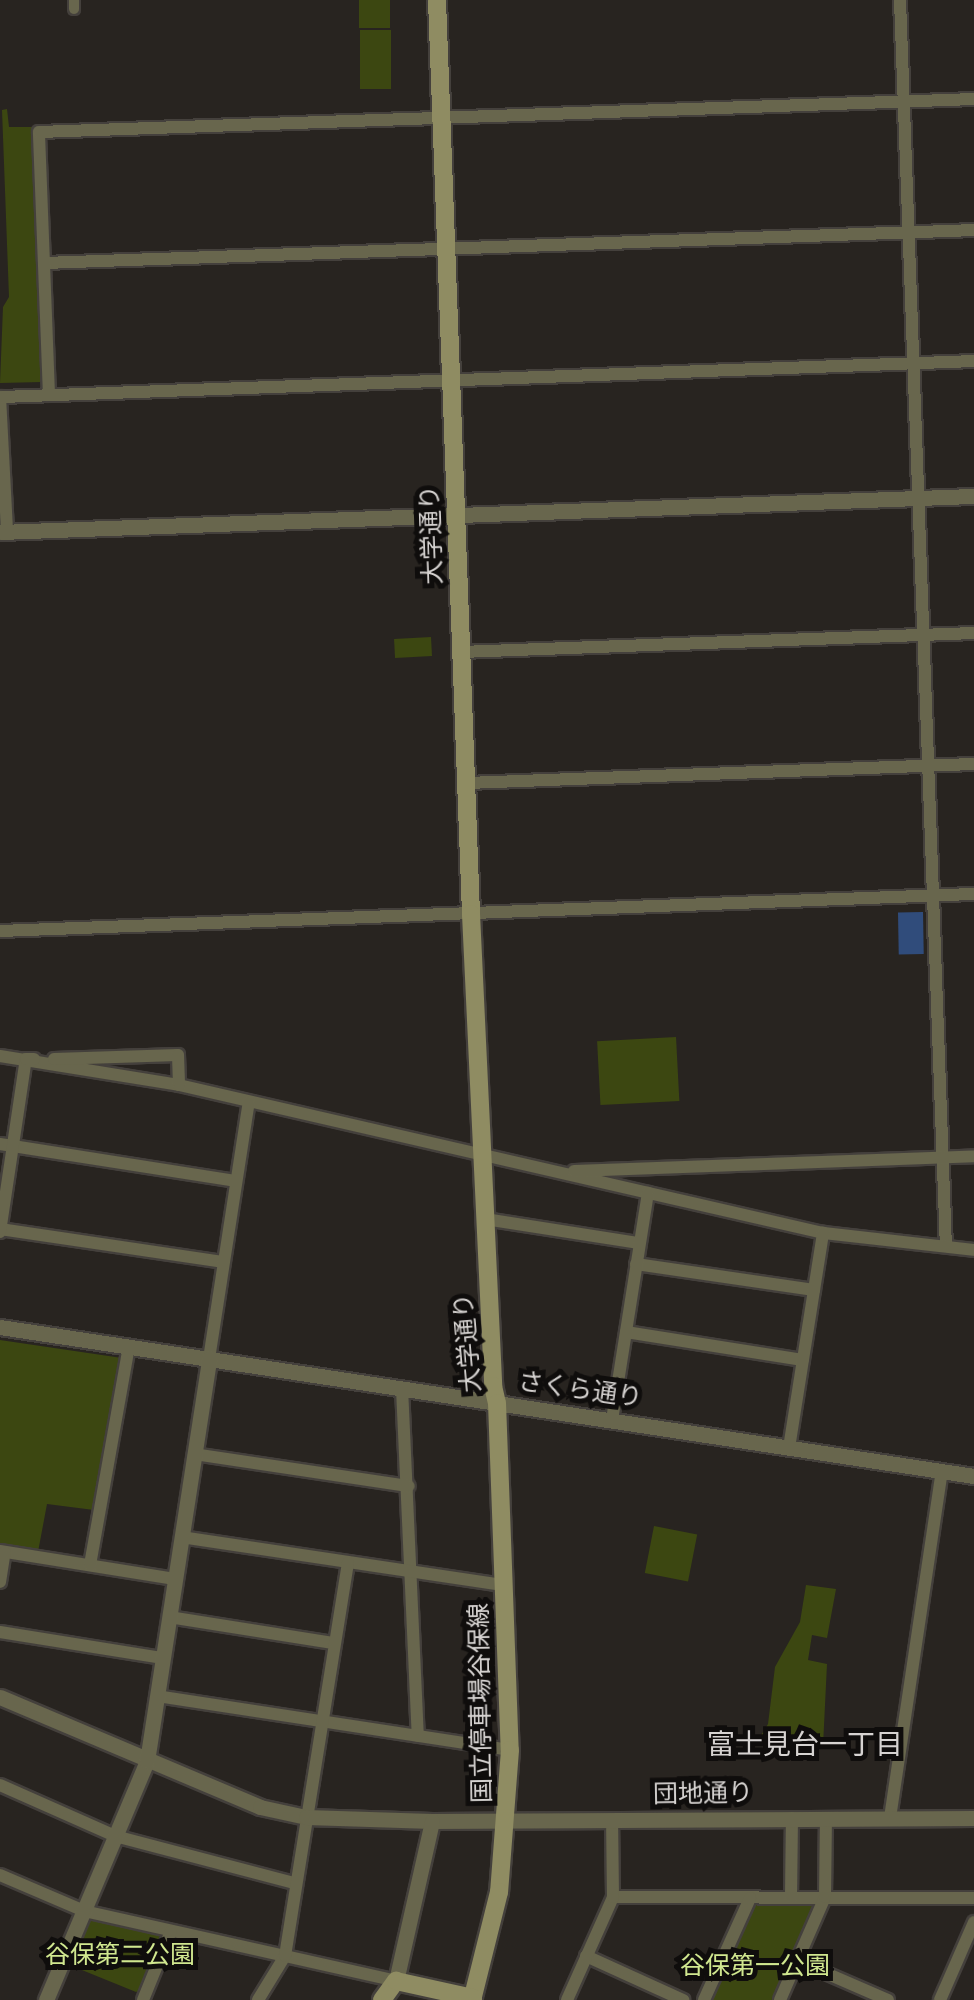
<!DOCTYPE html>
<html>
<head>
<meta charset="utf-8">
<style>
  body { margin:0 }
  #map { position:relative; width:974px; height:2000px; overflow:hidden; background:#282420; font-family:"Source Sans 3","Noto Sans JP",sans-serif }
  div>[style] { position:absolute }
  .green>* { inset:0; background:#3c4711; transform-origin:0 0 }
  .water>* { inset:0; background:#304c7b; transform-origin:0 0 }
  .roads { filter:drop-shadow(2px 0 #44403c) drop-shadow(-2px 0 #44403c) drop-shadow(0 2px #44403c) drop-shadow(0 -2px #44403c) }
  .pedestrian>* { height:10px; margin:-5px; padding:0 5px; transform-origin:5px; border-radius:5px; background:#68664d }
  .minor>* { height:12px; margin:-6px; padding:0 6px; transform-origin:6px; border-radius:6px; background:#68664d }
  .tertiary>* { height:15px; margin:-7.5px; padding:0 7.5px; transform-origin:7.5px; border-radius:7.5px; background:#68664d }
  .secondary>* { height:18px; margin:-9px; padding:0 9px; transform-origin:9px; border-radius:9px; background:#8f8c62 }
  span { translate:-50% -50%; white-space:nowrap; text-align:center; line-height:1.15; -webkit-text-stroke:10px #0f0d0c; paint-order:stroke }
  .street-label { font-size:25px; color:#d6d3d1 }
  .park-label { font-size:25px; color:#d0e78f }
  .neighbourhood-label { font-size:28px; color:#d6d3d1 }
</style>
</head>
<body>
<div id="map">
  <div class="green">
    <i style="left:359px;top:0;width:31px;height:28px"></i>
    <i style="left:360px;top:30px;width:31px;height:59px"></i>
    <i style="clip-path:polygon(7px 109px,9px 127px,36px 127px,42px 382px,0 383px,3px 307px,9px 297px,2px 110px)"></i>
    <i style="left:431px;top:637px;width:19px;height:37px;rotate:87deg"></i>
    <i style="left:676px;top:1037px;width:64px;height:79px;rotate:87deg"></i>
    <i style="clip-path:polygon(0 1340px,122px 1358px,94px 1510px,47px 1504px,38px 1552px,0 1545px)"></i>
    <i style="left:654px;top:1526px;width:44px;height:48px;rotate:11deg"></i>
    <i style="clip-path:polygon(806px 1585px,836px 1589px,827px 1638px,812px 1635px,808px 1660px,827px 1664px,823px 1746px,745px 1743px,760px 1737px,768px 1724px,775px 1667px,800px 1622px)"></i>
    <i style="clip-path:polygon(753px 1902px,811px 1902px,815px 1906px,773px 2000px,705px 2000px)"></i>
    <i style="clip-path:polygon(91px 1920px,160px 1935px,141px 1990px,136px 1992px,72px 1966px,70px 1961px)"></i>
  </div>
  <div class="water">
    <i style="left:923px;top:912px;width:42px;height:25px;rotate:89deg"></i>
  </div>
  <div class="roads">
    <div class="pedestrian">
      <i style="left:74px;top:0;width:9px;rotate:90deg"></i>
    </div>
    <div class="minor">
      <i style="left:900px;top:0;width:1247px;rotate:87.89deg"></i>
      <i style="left:44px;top:263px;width:931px;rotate:-2.03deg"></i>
      <i style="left:49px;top:395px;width:263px;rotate:-92.2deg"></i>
      <i style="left:39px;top:132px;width:936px;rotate:-2.02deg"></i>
      <i style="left:0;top:397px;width:135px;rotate:87deg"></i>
      <i style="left:2px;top:397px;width:973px;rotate:-2.12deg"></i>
      <i style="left:461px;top:652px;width:513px;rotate:-2.12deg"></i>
      <i style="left:467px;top:783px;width:507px;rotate:-2.15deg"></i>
      <i style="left:0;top:931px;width:975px;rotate:-2.18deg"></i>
      <i style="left:0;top:1056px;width:181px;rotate:9.2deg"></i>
      <i style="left:179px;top:1085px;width:661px;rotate:12.94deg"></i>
      <i style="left:823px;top:1233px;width:152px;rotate:6.4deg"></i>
      <i style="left:54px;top:1059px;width:124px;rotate:-1.8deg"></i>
      <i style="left:178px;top:1055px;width:30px;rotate:88deg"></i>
      <i style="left:0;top:1144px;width:238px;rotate:8.9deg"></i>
      <i style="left:574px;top:1171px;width:400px;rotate:-2.1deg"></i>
      <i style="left:485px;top:1219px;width:156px;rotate:8.9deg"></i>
      <i style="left:0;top:1229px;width:225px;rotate:8.4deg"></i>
      <i style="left:0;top:1232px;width:175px;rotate:-81.5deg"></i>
      <i style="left:26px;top:1059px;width:8px"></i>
      <i style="left:636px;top:1264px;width:180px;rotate:8.3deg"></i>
      <i style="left:626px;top:1332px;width:179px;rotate:9deg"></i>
      <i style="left:209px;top:1359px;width:260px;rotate:-81.2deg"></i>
      <i style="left:402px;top:1388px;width:348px;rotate:87.4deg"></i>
      <i style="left:612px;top:1420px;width:230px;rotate:-81deg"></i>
      <i style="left:789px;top:1448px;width:218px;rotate:-81deg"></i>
      <i style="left:194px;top:1454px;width:217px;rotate:8.5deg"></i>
      <i style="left:181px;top:1537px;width:327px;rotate:8.5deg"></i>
      <i style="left:0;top:1551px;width:177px;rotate:9.1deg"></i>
      <i style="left:90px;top:1565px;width:221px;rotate:-79.9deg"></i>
      <i style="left:0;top:1582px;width:30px;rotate:-81deg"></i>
      <i style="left:169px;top:1617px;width:166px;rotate:9deg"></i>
      <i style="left:0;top:1632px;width:165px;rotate:9.1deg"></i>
      <i style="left:157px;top:1696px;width:357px;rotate:8.7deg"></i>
      <i style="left:0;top:1785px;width:126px;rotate:23.9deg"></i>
      <i style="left:115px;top:1836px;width:185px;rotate:14.7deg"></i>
      <i style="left:890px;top:1818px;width:350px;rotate:-81.5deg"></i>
      <i style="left:0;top:1875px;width:91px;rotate:23.2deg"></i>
      <i style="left:84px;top:1911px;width:320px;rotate:12.6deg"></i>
      <i style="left:613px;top:1897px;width:361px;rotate:0.2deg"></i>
      <i style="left:791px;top:1897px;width:79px;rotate:-89.3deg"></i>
      <i style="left:586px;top:1956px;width:107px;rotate:24.4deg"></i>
      <i style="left:798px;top:1961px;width:98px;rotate:23.4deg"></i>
      <i style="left:143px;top:2000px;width:74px;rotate:-67.9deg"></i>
      <i style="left:258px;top:2000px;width:52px;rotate:-58.5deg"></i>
      <i style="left:285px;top:1956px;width:398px;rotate:-80.9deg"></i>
      <i style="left:567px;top:2000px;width:113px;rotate:-65.9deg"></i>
      <i style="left:613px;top:1897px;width:77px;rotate:-90.7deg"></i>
      <i style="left:704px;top:2000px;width:112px;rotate:-65.7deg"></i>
      <i style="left:780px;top:2000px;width:112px;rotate:-66.4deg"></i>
      <i style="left:825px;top:1897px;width:79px;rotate:-89.3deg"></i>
      <i style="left:940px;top:2000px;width:85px;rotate:-66.4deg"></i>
    </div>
    <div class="tertiary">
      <i style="left:0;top:532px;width:975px;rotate:-2.12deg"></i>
      <i style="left:0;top:1327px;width:985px;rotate:8.7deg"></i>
      <i style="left:0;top:1697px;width:282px;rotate:22.9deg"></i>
      <i style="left:260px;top:1807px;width:47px;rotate:12.3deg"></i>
      <i style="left:306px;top:1817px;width:126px;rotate:1.8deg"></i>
      <i style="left:432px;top:1821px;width:542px;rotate:-0.32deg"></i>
      <i style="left:396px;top:1981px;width:164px;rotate:-77.3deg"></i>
      <i style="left:46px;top:2000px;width:259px;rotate:-67.1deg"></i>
      <i style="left:147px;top:1761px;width:407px;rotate:-81.2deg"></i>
    </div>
    <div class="secondary">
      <i style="left:437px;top:0;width:915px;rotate:87.87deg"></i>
      <i style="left:471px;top:914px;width:473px;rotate:87.3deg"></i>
      <i style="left:493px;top:1386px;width:17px;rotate:77deg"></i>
      <i style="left:497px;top:1403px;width:347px;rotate:87.9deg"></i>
      <i style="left:510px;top:1750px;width:142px;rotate:94.4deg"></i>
      <i style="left:499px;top:1892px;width:111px;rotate:104deg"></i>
      <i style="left:382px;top:2000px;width:24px;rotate:-54deg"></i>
      <i style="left:396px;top:1981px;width:79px;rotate:12.4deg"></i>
    </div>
  </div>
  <div class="street-label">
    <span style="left:432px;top:535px;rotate:-92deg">大学通り</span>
    <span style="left:468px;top:1343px;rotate:-95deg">大学通り</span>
    <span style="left:580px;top:1390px;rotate:8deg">さくら通り</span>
    <span style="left:481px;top:1703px;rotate:-91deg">国立停車場谷保線</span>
    <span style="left:703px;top:1794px;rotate:-1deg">団地通り</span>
  </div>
  <div class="park-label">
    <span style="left:120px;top:1955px">谷保第二公園</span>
    <span style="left:755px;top:1966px">谷保第一公園</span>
  </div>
  <div class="neighbourhood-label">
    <span style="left:805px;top:1745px">富士見台一丁目</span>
  </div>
</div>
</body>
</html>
